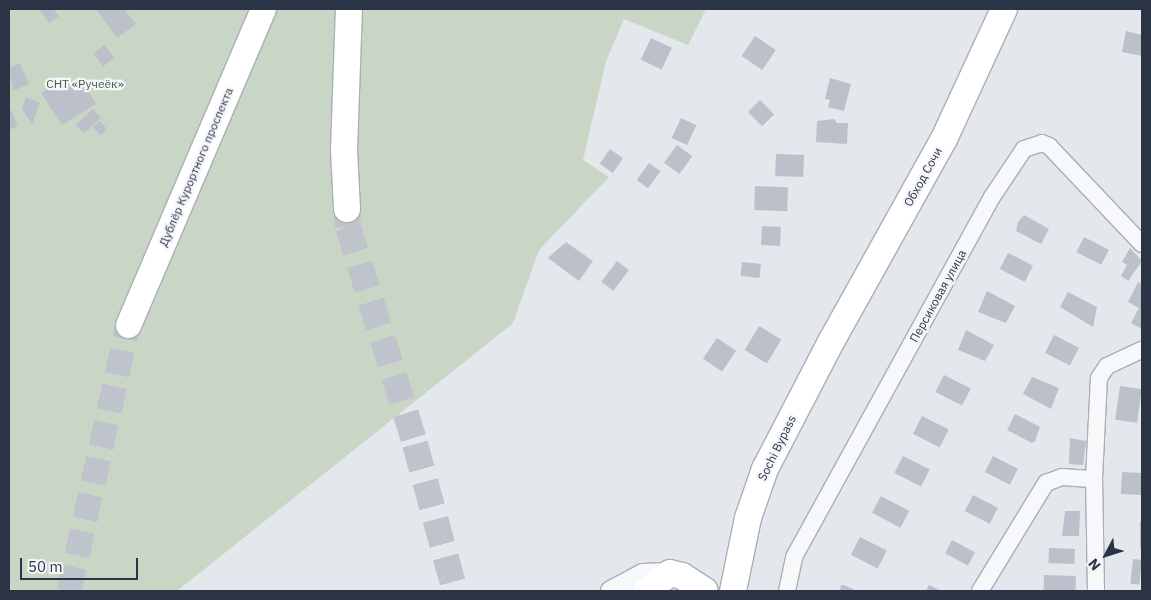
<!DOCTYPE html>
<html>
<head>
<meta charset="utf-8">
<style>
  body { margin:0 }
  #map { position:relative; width:1151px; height:600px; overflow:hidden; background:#e4e7ec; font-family:"IBM Plex Sans",sans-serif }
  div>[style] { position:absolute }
  .green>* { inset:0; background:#c9d6c5 }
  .building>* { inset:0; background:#bbc0ca; transform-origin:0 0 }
  .primary-tunnel>* { height:25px; margin-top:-12.5px; transform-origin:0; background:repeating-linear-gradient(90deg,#bfc3cb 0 25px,transparent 0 37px) }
  .trunk-tunnel>* { height:26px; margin-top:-13px; transform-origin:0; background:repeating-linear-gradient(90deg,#bfc3cb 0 26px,transparent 0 39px) }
  .roads { filter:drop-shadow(1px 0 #a9aeb7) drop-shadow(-1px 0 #a9aeb7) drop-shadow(0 1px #a9aeb7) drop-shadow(0 -1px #a9aeb7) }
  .minor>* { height:16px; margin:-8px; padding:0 8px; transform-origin:8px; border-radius:8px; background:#f7f8fa }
  .tertiary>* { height:20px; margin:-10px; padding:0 10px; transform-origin:10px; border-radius:10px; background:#f7f8fa }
  .primary>* { height:25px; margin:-12.5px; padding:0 12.5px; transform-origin:12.5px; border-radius:12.5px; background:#fff }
  .trunk>* { height:26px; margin:-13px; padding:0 13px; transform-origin:13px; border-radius:13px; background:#fff }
  span { translate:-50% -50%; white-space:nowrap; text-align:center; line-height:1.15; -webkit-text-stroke:4.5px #f4f6f9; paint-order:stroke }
  .park-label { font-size:12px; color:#3f6138 }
  .street-label { font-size:12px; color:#2b3445 }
  .frame { position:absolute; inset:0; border:10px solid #2b3445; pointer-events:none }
  .north { position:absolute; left:1081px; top:530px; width:50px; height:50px; -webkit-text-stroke:4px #f4f6f9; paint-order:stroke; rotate:230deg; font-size:14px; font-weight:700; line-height:20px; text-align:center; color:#2b3445 }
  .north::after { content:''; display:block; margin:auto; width:18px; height:22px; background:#2b3445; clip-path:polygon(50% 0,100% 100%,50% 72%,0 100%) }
  .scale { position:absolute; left:20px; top:558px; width:118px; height:22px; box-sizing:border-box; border:2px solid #2b3445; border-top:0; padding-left:6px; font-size:15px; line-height:18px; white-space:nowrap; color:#2b3445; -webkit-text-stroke:4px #f4f6f9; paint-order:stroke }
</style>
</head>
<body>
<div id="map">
  <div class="green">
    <i style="clip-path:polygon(9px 9px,706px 9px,688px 45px,624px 19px,606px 61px,583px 160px,609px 177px,539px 250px,513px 323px,177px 591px,9px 591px)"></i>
  </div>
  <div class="building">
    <i style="clip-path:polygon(39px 9px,53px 9px,59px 16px,49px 23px)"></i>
    <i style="clip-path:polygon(96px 9px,124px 9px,136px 24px,117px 38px)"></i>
    <i style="clip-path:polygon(1126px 31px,1142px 35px,1142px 56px,1122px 52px)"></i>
    <i style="left:755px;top:36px;width:25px;height:24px;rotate:34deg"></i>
    <i style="left:651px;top:38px;width:23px;height:24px;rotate:25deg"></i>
    <i style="left:104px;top:45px;width:16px;height:14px;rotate:50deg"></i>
    <i style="clip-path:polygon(20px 63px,29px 84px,13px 91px,9px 68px)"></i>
    <i style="clip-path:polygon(830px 78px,851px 84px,844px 111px,828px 107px,830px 100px,825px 99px)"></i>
    <i style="clip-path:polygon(63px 79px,68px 87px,81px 79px,96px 104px,62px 125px,41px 93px)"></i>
    <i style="clip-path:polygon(26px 97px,40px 103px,32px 124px,22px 109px)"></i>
    <i style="left:760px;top:100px;width:20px;height:17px;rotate:45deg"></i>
    <i style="clip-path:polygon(9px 106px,18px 126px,9px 130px)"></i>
    <i style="left:93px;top:109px;width:12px;height:23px;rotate:48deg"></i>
    <i style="left:681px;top:118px;width:17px;height:22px;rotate:25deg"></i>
    <i style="clip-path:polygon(834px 119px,837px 123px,848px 123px,847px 144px,816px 142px,817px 121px)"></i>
    <i style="left:100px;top:121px;width:11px;height:9px;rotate:49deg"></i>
    <i style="left:677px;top:145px;width:19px;height:22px;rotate:36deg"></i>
    <i style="left:610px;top:149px;width:16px;height:18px;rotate:35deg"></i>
    <i style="left:776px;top:154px;width:28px;height:22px;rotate:2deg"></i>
    <i style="left:649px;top:163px;width:14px;height:21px;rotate:36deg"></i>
    <i style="left:755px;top:186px;width:33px;height:24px;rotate:2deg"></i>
    <i style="clip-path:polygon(1024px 215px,1049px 229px,1041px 244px,1016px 231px,1018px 222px)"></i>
    <i style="left:762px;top:226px;width:19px;height:19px;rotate:3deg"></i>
    <i style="left:1084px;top:237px;width:28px;height:17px;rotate:27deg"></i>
    <i style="clip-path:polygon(566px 242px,593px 261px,579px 281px,548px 258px)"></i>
    <i style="clip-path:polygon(1130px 248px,1142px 261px,1128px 281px,1121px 276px,1127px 265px,1122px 262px)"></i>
    <i style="left:1008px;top:253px;width:28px;height:18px;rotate:27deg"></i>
    <i style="left:617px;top:261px;width:15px;height:26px;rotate:37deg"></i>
    <i style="left:742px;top:262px;width:19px;height:14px;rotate:6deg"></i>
    <i style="clip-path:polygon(1138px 282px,1142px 284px,1142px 329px,1131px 323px,1139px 308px,1128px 302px)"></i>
    <i style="clip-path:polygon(987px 291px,1015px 306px,1006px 323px,978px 312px)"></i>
    <i style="clip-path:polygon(1068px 292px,1097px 307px,1093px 327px,1060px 307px)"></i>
    <i style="left:759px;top:326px;width:26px;height:28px;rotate:31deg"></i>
    <i style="clip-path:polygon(966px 330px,994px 345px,985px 361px,958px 350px)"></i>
    <i style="left:1054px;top:335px;width:28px;height:20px;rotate:27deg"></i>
    <i style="left:717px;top:338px;width:23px;height:25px;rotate:34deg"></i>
    <i style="left:944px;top:375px;width:30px;height:19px;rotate:27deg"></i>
    <i style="clip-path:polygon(1032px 377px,1059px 388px,1051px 409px,1023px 394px)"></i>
    <i style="left:1120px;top:386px;width:22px;height:34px;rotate:8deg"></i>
    <i style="clip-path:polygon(1015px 414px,1040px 427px,1035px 441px,1032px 443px,1007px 430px)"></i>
    <i style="left:922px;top:416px;width:30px;height:20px;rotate:27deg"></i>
    <i style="clip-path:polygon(1070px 438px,1086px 441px,1083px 465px,1069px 464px)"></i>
    <i style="left:903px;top:456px;width:30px;height:19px;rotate:27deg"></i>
    <i style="left:993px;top:456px;width:28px;height:18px;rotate:27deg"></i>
    <i style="left:1122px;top:472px;width:20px;height:22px;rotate:3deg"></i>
    <i style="left:973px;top:495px;width:28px;height:18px;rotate:27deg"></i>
    <i style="left:881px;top:496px;width:32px;height:19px;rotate:28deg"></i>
    <i style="clip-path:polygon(1065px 511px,1080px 511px,1079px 536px,1062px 536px)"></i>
    <i style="left:1140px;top:522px;width:2px;height:26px"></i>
    <i style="left:860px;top:537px;width:30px;height:20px;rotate:27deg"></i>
    <i style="left:952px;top:540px;width:26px;height:15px;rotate:28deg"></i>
    <i style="left:1049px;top:548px;width:26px;height:15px;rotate:2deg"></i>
    <i style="left:1133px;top:559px;width:9px;height:25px;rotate:6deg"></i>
    <i style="left:1044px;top:575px;width:32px;height:16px;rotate:2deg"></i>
    <i style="clip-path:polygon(841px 585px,844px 585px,857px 591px,840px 591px)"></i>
    <i style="clip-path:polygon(929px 585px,942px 591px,926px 591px)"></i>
  </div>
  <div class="primary-tunnel">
    <i style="left:69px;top:591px;width:272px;rotate:-77.5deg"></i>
  </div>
  <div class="trunk-tunnel">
    <i style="left:347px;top:209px;width:18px;rotate:87deg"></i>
    <i style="left:348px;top:227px;width:227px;rotate:72.8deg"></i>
    <i style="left:415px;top:444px;width:152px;rotate:74.8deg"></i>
  </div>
  <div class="roads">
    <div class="minor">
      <i style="left:787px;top:591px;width:35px;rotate:-78deg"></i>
      <i style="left:794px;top:557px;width:411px;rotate:-61.2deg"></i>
      <i style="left:992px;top:197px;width:58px;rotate:-56.3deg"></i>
      <i style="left:1024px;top:149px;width:19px;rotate:-18deg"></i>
      <i style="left:1042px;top:143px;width:8px;rotate:23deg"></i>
      <i style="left:1049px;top:146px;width:135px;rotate:46.5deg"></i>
      <i style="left:980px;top:591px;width:127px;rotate:-58.6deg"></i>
      <i style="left:1046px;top:483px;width:17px;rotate:-21deg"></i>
      <i style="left:1062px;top:477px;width:32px;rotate:4deg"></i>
      <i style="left:1096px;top:591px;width:112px;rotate:-91deg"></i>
      <i style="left:1094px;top:479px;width:101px;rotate:-87.2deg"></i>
      <i style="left:1099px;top:378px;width:14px;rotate:-56deg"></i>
      <i style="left:1107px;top:366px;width:38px;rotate:-25deg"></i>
    </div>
    <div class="tertiary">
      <i style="left:611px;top:591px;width:36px;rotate:-28deg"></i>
      <i style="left:643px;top:574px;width:27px;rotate:-2deg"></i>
    </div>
    <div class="primary">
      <i style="left:128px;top:325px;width:344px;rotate:-66.9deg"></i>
    </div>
    <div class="trunk">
      <i style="left:347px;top:209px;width:59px;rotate:-92.9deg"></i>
      <i style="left:344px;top:150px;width:141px;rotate:-88deg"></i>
      <i style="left:647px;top:591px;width:29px;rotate:-38deg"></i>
      <i style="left:670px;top:573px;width:12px;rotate:14deg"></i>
      <i style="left:682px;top:576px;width:27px;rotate:33deg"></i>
      <i style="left:733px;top:591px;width:75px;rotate:-78.4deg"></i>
      <i style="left:748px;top:518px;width:52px;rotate:-70.9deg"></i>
      <i style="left:765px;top:469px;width:145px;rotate:-62.6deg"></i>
      <i style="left:832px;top:340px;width:230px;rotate:-60.9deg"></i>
      <i style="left:944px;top:139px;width:143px;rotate:-65.2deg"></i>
    </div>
  </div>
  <div class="park-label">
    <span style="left:85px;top:84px">СНТ «Ручеёк»</span>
  </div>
  <div class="street-label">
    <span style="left:196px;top:167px;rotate:-67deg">Дублёр Курортного проспекта</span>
    <span style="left:923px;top:177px;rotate:-61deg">Обход Сочи</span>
    <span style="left:938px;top:296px;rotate:-61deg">Персиковая улица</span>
    <span style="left:777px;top:448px;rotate:-64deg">Sochi Bypass</span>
  </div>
  <div class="frame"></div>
  <div class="north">N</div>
  <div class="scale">50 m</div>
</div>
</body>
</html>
